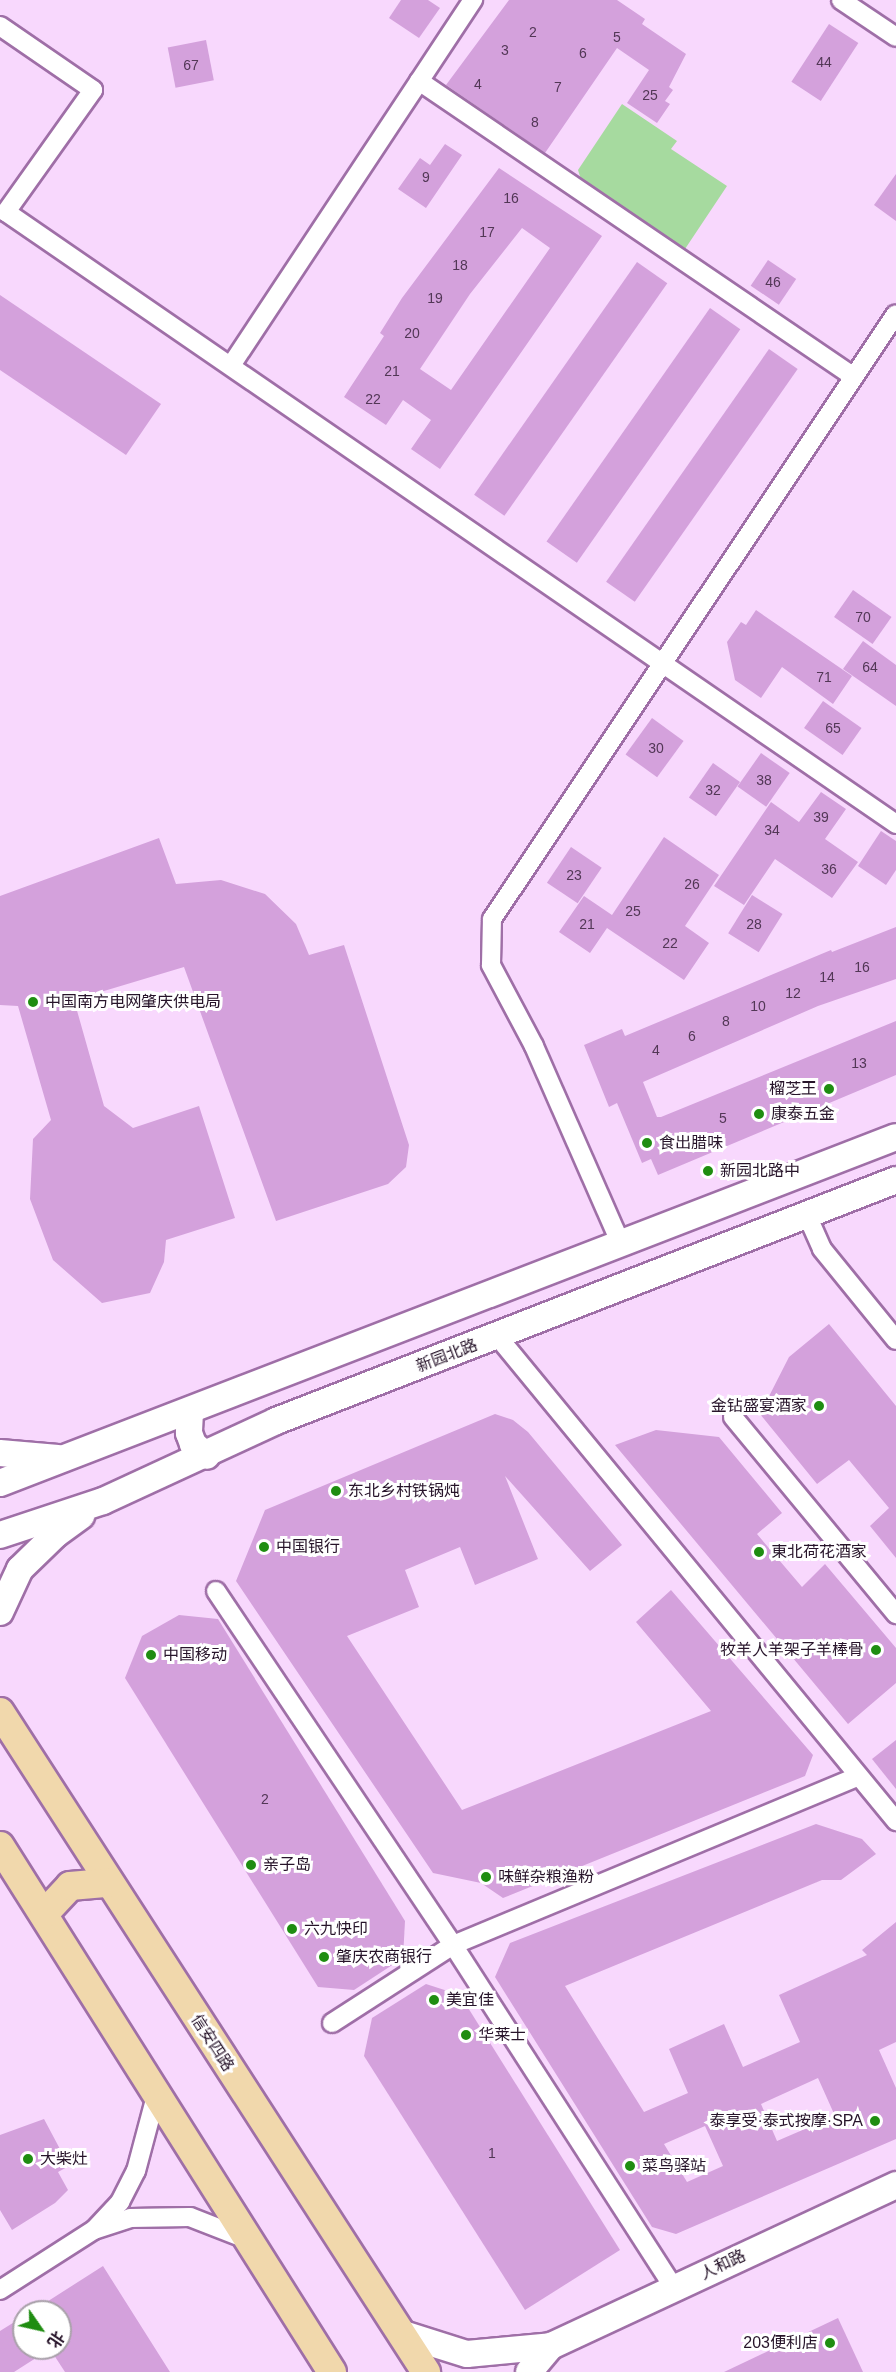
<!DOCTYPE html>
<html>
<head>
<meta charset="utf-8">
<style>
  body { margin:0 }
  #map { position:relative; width:896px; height:2372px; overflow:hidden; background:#f8d8fd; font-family:Helvetica,"Noto Sans SC",sans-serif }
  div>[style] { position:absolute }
  .green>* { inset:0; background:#a6da9f }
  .building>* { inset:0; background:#d4a1dc; transform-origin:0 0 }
  .roads { filter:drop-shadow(2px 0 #9f6fa7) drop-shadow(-2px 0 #9f6fa7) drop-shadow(0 2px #9f6fa7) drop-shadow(0 -2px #9f6fa7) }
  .street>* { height:18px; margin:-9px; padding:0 9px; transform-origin:9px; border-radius:9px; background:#fff }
  .secondary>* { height:26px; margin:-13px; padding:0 13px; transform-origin:13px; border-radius:13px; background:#fff }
  .primary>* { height:28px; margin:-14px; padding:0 14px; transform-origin:14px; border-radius:14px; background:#f1d8ac }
  .dots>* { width:16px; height:16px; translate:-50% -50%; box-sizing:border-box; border:3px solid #fff; border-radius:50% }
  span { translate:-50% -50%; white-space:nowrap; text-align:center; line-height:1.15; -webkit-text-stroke:6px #fff; paint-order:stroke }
  .number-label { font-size:14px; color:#523756 }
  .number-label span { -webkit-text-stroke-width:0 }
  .poi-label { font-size:16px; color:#27142a }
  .left { translate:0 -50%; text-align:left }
  .right { translate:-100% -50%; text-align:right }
  .street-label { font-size:16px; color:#27142a }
  .north { position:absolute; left:12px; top:2300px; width:60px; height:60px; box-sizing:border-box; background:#fff; border:2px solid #a9a1aa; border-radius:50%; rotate:124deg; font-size:16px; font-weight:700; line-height:24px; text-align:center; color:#27142a }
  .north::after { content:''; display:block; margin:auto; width:21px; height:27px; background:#1f8d11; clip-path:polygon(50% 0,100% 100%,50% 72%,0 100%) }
</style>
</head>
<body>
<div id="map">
  <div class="green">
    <i style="clip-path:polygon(622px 104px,677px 141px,671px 149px,727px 186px,683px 252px,583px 186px,578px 170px)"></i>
  </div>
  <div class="building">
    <i style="clip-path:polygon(401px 0,428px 0,440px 8px,419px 38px,389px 18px)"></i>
    <i style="clip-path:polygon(509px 0,617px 0,645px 19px,642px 24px,686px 54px,669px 87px,673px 90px,665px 101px,670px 104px,657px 123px,627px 103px,649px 70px,617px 48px,545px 153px,446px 85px)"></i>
    <i style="left:829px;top:24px;width:35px;height:69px;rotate:33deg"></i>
    <i style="left:206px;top:40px;width:41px;height:39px;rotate:79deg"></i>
    <i style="clip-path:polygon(445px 144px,462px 155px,426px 208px,398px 189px,420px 158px,430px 165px)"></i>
    <i style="clip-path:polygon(evenodd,499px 168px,602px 236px,440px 469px,411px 449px,431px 420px,403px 400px,386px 425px,344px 397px,384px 336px,380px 333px,402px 298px,499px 168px,522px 228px,550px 248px,451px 390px,420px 369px,470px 294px,522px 228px)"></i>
    <i style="clip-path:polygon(896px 174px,896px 221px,874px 205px)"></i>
    <i style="left:768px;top:260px;width:34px;height:31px;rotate:34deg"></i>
    <i style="left:637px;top:262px;width:37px;height:284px;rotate:35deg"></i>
    <i style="clip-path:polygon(0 295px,161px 404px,126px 455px,0 370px)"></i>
    <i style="left:710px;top:308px;width:37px;height:285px;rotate:35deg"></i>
    <i style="left:769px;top:349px;width:35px;height:284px;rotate:35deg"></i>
    <i style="left:853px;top:590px;width:47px;height:33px;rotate:35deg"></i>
    <i style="clip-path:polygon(756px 610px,852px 676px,833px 704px,782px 667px,761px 698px,735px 680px,727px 642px,741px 622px,746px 625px)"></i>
    <i style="clip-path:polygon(863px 641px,896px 665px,896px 706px,843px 669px)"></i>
    <i style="left:823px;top:701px;width:47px;height:33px;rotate:35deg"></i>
    <i style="left:652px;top:718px;width:39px;height:45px;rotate:36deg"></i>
    <i style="left:761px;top:753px;width:35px;height:41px;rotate:35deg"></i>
    <i style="left:713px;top:763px;width:33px;height:42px;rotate:35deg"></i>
    <i style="clip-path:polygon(821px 792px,846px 809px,825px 839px,858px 862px,832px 898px,775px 859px,744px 905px,714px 886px,771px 802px,799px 822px)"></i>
    <i style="clip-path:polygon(881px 831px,896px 841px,896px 870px,886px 885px,858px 866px)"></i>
    <i style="clip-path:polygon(664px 837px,719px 875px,685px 926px,709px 943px,684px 980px,607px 928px,590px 953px,559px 932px,584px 896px,612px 915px)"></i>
    <i style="clip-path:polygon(159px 838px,176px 884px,221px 880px,265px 894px,296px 924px,309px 955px,344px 945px,409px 1145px,406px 1167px,388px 1184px,276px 1221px,184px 967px,74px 1000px,104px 1106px,133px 1128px,199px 1106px,235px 1218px,166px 1240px,164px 1262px,150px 1293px,102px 1303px,53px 1260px,30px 1199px,33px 1139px,51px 1120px,18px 1006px,0 1005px,0 896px)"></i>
    <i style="left:571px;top:847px;width:37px;height:43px;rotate:34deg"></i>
    <i style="left:752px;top:895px;width:36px;height:45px;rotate:32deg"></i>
    <i style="clip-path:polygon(896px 927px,896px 979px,818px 1006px,643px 1082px,657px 1117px,661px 1117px,896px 1021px,896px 1075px,658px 1175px,651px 1159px,642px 1163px,617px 1103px,609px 1107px,584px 1045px,622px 1029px,625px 1036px,831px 950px,832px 952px)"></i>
    <i style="clip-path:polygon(829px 1324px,896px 1406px,896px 1558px,870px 1526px,889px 1508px,849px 1460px,817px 1484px,760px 1414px,789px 1357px)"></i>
    <i style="clip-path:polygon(495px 1414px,513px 1420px,528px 1432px,622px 1545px,590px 1571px,505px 1476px,538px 1559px,475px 1585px,460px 1547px,405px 1570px,419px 1607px,347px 1636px,462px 1810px,711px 1711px,636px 1622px,671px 1590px,813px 1755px,805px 1776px,503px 1898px,481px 1883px,433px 1873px,236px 1581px,265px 1510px)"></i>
    <i style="clip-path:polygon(656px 1430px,719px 1437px,782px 1513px,757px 1534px,802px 1587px,825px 1564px,896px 1648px,896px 1683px,848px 1724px,615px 1445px)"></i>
    <i style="clip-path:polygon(179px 1615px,218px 1619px,405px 1921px,403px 1958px,354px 1990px,318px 1987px,125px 1678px,142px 1636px)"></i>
    <i style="clip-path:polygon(896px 1740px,896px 1789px,872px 1759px)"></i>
    <i style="clip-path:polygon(evenodd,816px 1824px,862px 1839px,876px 1854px,841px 1880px,822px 1880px,565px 1986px,644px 2112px,688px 2093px,669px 2049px,724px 2024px,743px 2067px,800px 2042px,779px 1995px,867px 1955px,862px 1950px,896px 1922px,896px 2042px,879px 2050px,896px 2088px,896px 2139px,676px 2234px,652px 2227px,495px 1977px,510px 1943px,816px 1824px,818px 2078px,835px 2116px,777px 2141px,761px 2104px,818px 2078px,816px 1824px,705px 2126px,723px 2166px,687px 2182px,664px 2144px,705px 2126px)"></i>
    <i style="clip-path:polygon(426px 1984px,460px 1995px,620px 2250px,525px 2310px,364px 2056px,372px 2018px)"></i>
    <i style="clip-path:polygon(44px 2119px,69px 2166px,58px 2172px,68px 2190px,55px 2203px,12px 2230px,0 2210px,0 2135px)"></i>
    <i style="clip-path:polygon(103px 2266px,170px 2372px,65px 2372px,50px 2349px,14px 2372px,0 2372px,0 2331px,24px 2316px,24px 2348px,60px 2348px,60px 2312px,31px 2312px)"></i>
    <i style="clip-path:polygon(838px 2318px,863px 2372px,724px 2372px)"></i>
  </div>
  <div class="roads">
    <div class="street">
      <i style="left:841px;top:0;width:66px;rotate:33.9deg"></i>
      <i style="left:0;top:26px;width:113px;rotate:34.5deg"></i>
      <i style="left:93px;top:90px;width:150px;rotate:125.5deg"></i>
      <i style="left:6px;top:212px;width:1080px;rotate:34.51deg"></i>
      <i style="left:419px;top:81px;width:526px;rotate:34.23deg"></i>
      <i style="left:232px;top:364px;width:437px;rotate:-56.5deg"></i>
      <i style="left:807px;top:1215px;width:37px;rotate:66deg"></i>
      <i style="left:822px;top:1249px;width:117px;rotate:50.9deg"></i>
      <i style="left:620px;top:1242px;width:214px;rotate:-113.7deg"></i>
      <i style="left:534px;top:1046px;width:92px;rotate:-118deg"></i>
      <i style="left:491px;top:965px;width:46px;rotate:-88.8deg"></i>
      <i style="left:492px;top:919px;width:727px;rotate:-56.27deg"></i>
      <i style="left:498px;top:1337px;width:627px;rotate:50.57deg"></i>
      <i style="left:733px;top:1417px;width:256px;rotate:50.4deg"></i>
      <i style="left:216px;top:1591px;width:426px;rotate:56.2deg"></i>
      <i style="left:453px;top:1945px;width:408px;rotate:57.2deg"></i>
      <i style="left:332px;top:2023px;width:144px;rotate:-32.8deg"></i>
      <i style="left:453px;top:1945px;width:439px;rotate:-22.6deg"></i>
      <i style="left:95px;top:2229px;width:37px;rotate:-47deg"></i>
      <i style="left:120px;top:2202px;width:35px;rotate:-63deg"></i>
      <i style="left:136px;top:2171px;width:82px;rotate:-75.1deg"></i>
      <i style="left:0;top:2290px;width:112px;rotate:-32.6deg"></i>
      <i style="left:94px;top:2230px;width:38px;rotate:-18deg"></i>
      <i style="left:130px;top:2218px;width:60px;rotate:-1deg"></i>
      <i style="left:190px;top:2217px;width:60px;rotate:21.4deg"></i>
    </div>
    <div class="secondary">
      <i style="left:190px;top:1412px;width:21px;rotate:93deg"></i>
      <i style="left:189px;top:1433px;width:12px;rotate:70deg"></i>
      <i style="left:193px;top:1444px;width:18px;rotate:41deg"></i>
      <i style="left:0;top:1453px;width:58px;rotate:4.9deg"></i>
      <i style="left:0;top:1483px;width:960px;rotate:-21.11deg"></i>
      <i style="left:0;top:1535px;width:108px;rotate:-18.3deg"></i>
      <i style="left:103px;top:1501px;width:191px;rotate:-24.8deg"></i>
      <i style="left:276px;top:1421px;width:665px;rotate:-21.24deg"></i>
      <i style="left:0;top:1612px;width:47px;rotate:-65.1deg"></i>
      <i style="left:20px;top:1569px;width:50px;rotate:-44.2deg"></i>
      <i style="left:56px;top:1534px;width:31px;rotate:-36deg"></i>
      <i style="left:403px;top:2334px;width:67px;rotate:17.4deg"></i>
      <i style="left:467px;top:2354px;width:84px;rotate:-5.4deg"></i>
      <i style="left:551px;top:2346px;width:381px;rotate:-25deg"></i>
      <i style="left:529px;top:2372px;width:34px;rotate:-50deg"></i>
    </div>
    <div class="primary">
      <i style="left:0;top:1712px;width:786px;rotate:57.16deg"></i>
      <i style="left:0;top:1846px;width:622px;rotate:57.74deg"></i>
      <i style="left:44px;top:1914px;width:38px;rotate:-47deg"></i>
      <i style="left:70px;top:1886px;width:38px;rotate:-5deg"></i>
    </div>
  </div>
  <div class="dots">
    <i style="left:33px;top:1002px;background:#1f8d11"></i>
    <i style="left:829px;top:1089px;background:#1f8d11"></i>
    <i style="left:759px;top:1114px;background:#1f8d11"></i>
    <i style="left:647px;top:1143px;background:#1f8d11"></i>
    <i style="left:708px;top:1171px;background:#1f8d11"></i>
    <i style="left:819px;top:1406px;background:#1f8d11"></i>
    <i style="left:336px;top:1491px;background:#1f8d11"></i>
    <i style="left:264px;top:1547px;background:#1f8d11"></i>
    <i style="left:759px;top:1552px;background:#1f8d11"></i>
    <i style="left:876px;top:1650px;background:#1f8d11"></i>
    <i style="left:151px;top:1655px;background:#1f8d11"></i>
    <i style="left:251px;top:1865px;background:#1f8d11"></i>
    <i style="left:486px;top:1877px;background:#1f8d11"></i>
    <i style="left:292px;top:1929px;background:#1f8d11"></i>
    <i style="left:324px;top:1957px;background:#1f8d11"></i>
    <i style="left:434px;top:2000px;background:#1f8d11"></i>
    <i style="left:466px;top:2035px;background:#1f8d11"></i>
    <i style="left:875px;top:2121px;background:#1f8d11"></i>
    <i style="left:28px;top:2159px;background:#1f8d11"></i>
    <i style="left:630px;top:2166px;background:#1f8d11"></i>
    <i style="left:830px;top:2343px;background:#1f8d11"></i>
  </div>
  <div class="number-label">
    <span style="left:533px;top:32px">2</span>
    <span style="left:617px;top:37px">5</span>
    <span style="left:505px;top:50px">3</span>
    <span style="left:583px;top:53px">6</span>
    <span style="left:824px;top:62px">44</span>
    <span style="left:191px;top:65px">67</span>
    <span style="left:478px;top:84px">4</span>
    <span style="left:558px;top:87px">7</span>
    <span style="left:650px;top:95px">25</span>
    <span style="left:535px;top:122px">8</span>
    <span style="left:426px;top:177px">9</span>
    <span style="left:511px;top:198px">16</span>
    <span style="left:487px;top:232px">17</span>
    <span style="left:460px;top:265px">18</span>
    <span style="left:773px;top:282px">46</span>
    <span style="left:435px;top:298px">19</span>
    <span style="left:412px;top:333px">20</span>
    <span style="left:392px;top:371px">21</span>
    <span style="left:373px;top:399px">22</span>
    <span style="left:863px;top:617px">70</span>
    <span style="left:870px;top:667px">64</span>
    <span style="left:824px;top:677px">71</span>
    <span style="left:833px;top:728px">65</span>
    <span style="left:656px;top:748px">30</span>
    <span style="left:764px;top:780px">38</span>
    <span style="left:713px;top:790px">32</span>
    <span style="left:821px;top:817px">39</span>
    <span style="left:772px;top:830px">34</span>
    <span style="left:829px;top:869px">36</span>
    <span style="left:574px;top:875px">23</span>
    <span style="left:692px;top:884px">26</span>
    <span style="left:633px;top:911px">25</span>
    <span style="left:587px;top:924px">21</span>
    <span style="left:754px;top:924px">28</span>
    <span style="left:670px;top:943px">22</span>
    <span style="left:862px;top:967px">16</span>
    <span style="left:827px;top:977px">14</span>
    <span style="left:793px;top:993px">12</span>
    <span style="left:758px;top:1006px">10</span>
    <span style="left:726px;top:1021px">8</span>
    <span style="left:692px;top:1036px">6</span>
    <span style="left:656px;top:1050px">4</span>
    <span style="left:859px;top:1063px">13</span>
    <span style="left:723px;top:1118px">5</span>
    <span style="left:265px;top:1799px">2</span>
    <span style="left:492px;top:2153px">1</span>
  </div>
  <div class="poi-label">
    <span class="left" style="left:45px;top:1002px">中国南方电网肇庆供电局</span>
    <span class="right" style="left:817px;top:1089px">榴芝王</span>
    <span class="left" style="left:771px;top:1114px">康泰五金</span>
    <span class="left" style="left:659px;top:1143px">食出腊味</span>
    <span class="left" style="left:720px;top:1171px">新园北路中</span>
    <span class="right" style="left:807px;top:1406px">金钻盛宴酒家</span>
    <span class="left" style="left:348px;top:1491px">东北乡村铁锅炖</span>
    <span class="left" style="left:276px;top:1547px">中国银行</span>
    <span class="left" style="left:771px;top:1552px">東北荷花酒家</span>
    <span class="right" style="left:864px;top:1650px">牧羊人羊架子羊棒骨</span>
    <span class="left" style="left:163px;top:1655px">中国移动</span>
    <span class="left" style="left:263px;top:1865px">亲子岛</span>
    <span class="left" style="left:498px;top:1877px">味鲜杂粮渔粉</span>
    <span class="left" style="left:304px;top:1929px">六九快印</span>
    <span class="left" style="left:336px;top:1957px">肇庆农商银行</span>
    <span class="left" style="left:446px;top:2000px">美宜佳</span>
    <span class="left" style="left:478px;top:2035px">华莱士</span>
    <span class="right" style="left:863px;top:2121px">泰享受·泰式按摩·SPA</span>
    <span class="left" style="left:40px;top:2159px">大柴灶</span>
    <span class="left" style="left:642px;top:2166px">菜鸟驿站</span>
    <span class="right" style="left:818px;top:2343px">203便利店</span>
  </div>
  <div class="street-label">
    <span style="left:447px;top:1356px;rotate:-21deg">新园北路</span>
    <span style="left:212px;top:2043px;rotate:57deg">信安四路</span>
    <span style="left:723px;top:2265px;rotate:-25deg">人和路</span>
  </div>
  <div class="north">北</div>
</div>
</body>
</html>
